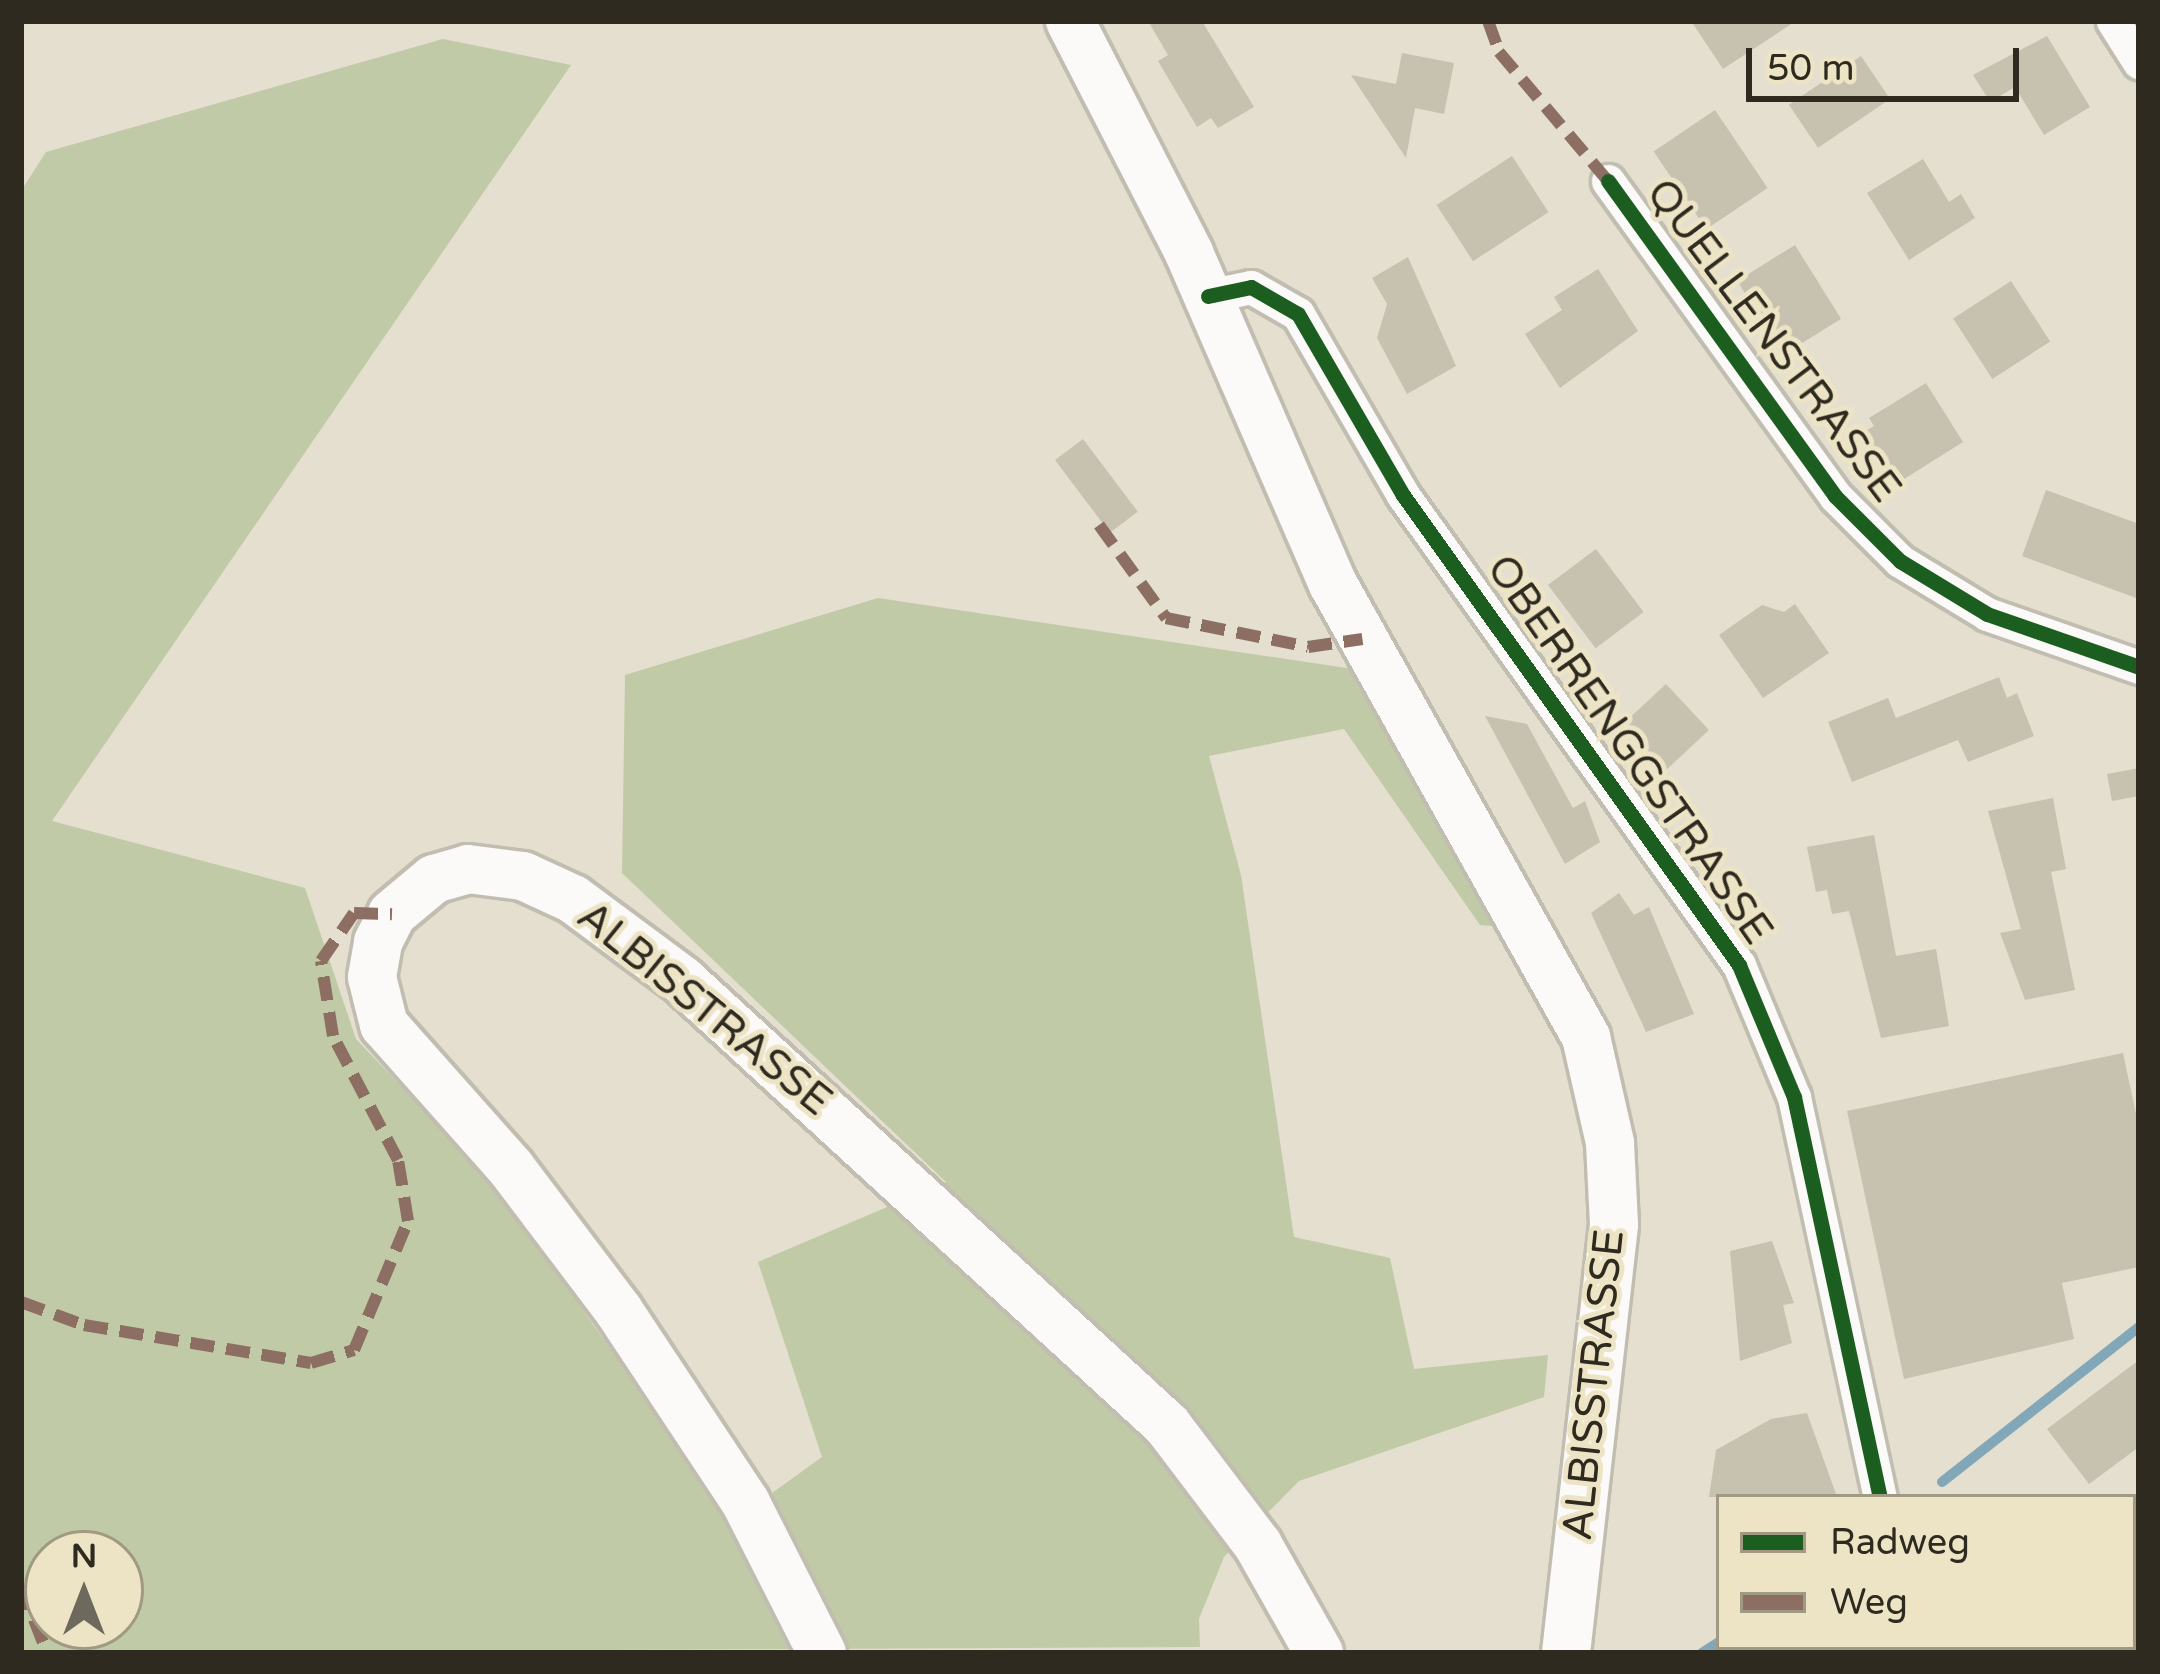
<!DOCTYPE html>
<html>
<head>
<meta charset="utf-8">
<style>
  body { margin:0 }
  #map { position:relative; width:2160px; height:1674px; overflow:hidden; background:#e4dfcf; font-family:"Varela Round",sans-serif }
  div>[style] { position:absolute }
  .forest>* { inset:0; background:#c1caa6 }
  .stream>* { height:10px; margin:-5px; padding:0 5px; transform-origin:5px; border-radius:5px; background:#81a7b8 }
  .building>* { inset:0; background:#c7c1b0; transform-origin:0 0 }
  .roads { filter:drop-shadow(3px 0 #c1bdb0) drop-shadow(-3px 0 #c1bdb0) drop-shadow(0 3px #c1bdb0) drop-shadow(0 -3px #c1bdb0) }
  .minor>* { height:33px; margin:-16.5px; padding:0 16.5px; transform-origin:16.5px; border-radius:16.5px; background:#fbfaf8 }
  .secondary>* { height:48px; margin:-24px; padding:0 24px; transform-origin:24px; border-radius:24px; background:#fbfaf8 }
  .quiet>* { height:12px; margin-top:-6px; transform-origin:0; background:repeating-linear-gradient(90deg,#8d6e63 0 24px,transparent 0 36px) }
  .cycleway>* { height:15px; margin:-7.5px; padding:0 7.5px; transform-origin:7.5px; border-radius:7.5px; background:#1b5e20 }
  span { translate:-50% -50%; white-space:nowrap; text-align:center; line-height:1.15; -webkit-text-stroke:10px #ede4c6; paint-order:stroke }
  .street-label { font-size:42px; color:#2e2a1f }
  .frame { position:absolute; inset:0; border:24px solid #2e2a1f; pointer-events:none }
  .legend { position:absolute; left:1716px; top:1494px; width:420px; height:156px; box-sizing:border-box; background:#ede4c6; border:3px solid #a19a83; margin:0; padding:15px 21px; list-style:none; font-size:36px; color:#2e2a1f }
  .legend li { display:flex; align-items:center; gap:24px; height:60px }
  .legend b { width:60px; border:3px solid #a19a83 }
  .north { position:absolute; left:24px; top:1530px; width:120px; height:120px; box-sizing:border-box; background:#ede4c6; border:3px solid #a19a83; border-radius:50%; rotate:0deg; font-size:33px; font-weight:700; line-height:48px; text-align:center; color:#2e2a1f }
  .north::after { content:''; display:block; margin:auto; width:42px; height:54px; background:#6e695d; clip-path:polygon(50% 0,100% 100%,50% 72%,0 100%) }
  .scale { position:absolute; left:1746px; top:48px; width:273px; height:54px; box-sizing:border-box; border:6px solid #2e2a1f; border-top:0; padding-left:15px; font-size:36px; line-height:42px; white-space:nowrap; color:#2e2a1f; -webkit-text-stroke:9px #ede4c6; paint-order:stroke }
</style>
</head>
<body>
<div id="map">
  <div class="forest">
    <i style="clip-path:polygon(evenodd,443px 39px,571px 65px,52px 821px,305px 888px,356px 1039px,489px 1178px,733px 1521px,822px 1457px,758px 1262px,946px 1182px,622px 873px,625px 675px,878px 598px,1353px 669px,1507px 927px,1480px 925px,1344px 729px,1209px 756px,1241px 875px,1294px 1237px,1390px 1258px,1414px 1369px,1548px 1355px,1544px 1397px,1299px 1481px,1224px 1557px,1199px 1619px,1200px 1647px,21px 1653px,21px 191px,46px 152px,443px 39px,48px 1554px,120px 1554px,120px 1626px,48px 1626px,48px 1554px)"></i>
  </div>
  <div class="stream">
    <i style="left:1942px;top:1482px;width:251px;rotate:-38.2deg"></i>
    <i style="left:1702px;top:1653px;width:20px;rotate:-33deg"></i>
  </div>
  <div class="building">
    <i style="clip-path:polygon(1148px 21px,1202px 21px,1254px 107px,1218px 128px,1211px 118px,1197px 127px,1158px 61px,1168px 55px)"></i>
    <i style="clip-path:polygon(1691px 21px,1796px 21px,1723px 69px)"></i>
    <i style="clip-path:polygon(2047px 36px,2090px 107px,2044px 135px,2015px 87px,1990px 102px,1973px 75px)"></i>
    <i style="clip-path:polygon(1402px 53px,1454px 63px,1444px 114px,1415px 108px,1406px 158px,1351px 75px,1396px 84px)"></i>
    <i style="left:1861px;top:56px;width:52px;height:87px;rotate:56deg"></i>
    <i style="left:1715px;top:110px;width:94px;height:74px;rotate:56deg"></i>
    <i style="left:1512px;top:156px;width:67px;height:90px;rotate:57deg"></i>
    <i style="clip-path:polygon(1923px 159px,1949px 202px,1961px 194px,1975px 218px,1909px 260px,1867px 193px)"></i>
    <i style="left:1795px;top:245px;width:87px;height:68px;rotate:58deg"></i>
    <i style="clip-path:polygon(1408px 257px,1456px 366px,1407px 394px,1377px 338px,1387px 304px,1372px 278px)"></i>
    <i style="clip-path:polygon(1598px 269px,1638px 331px,1560px 388px,1525px 334px,1562px 310px,1554px 297px)"></i>
    <i style="left:2011px;top:281px;width:72px;height:69px;rotate:57deg"></i>
    <i style="clip-path:polygon(1926px 383px,1963px 442px,1893px 486px,1860px 434px,1874px 426px,1869px 418px)"></i>
    <i style="left:1083px;top:439px;width:91px;height:35px;rotate:53deg"></i>
    <i style="clip-path:polygon(2046px 490px,2139px 524px,2139px 599px,2022px 556px)"></i>
    <i style="left:1596px;top:549px;width:79px;height:60px;rotate:53deg"></i>
    <i style="clip-path:polygon(1795px 604px,1829px 653px,1763px 698px,1719px 635px,1762px 605px,1784px 612px)"></i>
    <i style="clip-path:polygon(1999px 677px,2007px 698px,2017px 693px,2034px 736px,1968px 762px,1958px 740px,1852px 782px,1828px 722px,1888px 698px,1896px 718px)"></i>
    <i style="left:1666px;top:684px;width:63px;height:66px;rotate:47deg"></i>
    <i style="clip-path:polygon(1485px 716px,1527px 724px,1573px 808px,1585px 801px,1600px 842px,1565px 864px)"></i>
    <i style="clip-path:polygon(2139px 768px,2139px 796px,2112px 801px,2107px 774px)"></i>
    <i style="clip-path:polygon(2053px 798px,2066px 869px,2051px 872px,2075px 990px,2025px 1000px,2000px 933px,2021px 929px,1988px 811px)"></i>
    <i style="clip-path:polygon(1874px 835px,1896px 956px,1936px 949px,1949px 1026px,1881px 1038px,1849px 911px,1832px 914px,1827px 890px,1816px 892px,1807px 847px)"></i>
    <i style="clip-path:polygon(1619px 893px,1634px 915px,1649px 907px,1694px 1014px,1646px 1032px,1591px 913px)"></i>
    <i style="clip-path:polygon(2123px 1053px,2139px 1128px,2139px 1267px,2062px 1283px,2074px 1339px,1904px 1379px,1847px 1111px)"></i>
    <i style="clip-path:polygon(1772px 1241px,1794px 1303px,1783px 1305px,1792px 1343px,1740px 1361px,1730px 1251px)"></i>
    <i style="clip-path:polygon(2139px 1360px,2139px 1447px,2089px 1484px,2047px 1429px)"></i>
    <i style="clip-path:polygon(1807px 1413px,1837px 1497px,1709px 1497px,1716px 1450px,1771px 1419px)"></i>
  </div>
  <div class="roads">
    <div class="minor">
      <i style="left:2113px;top:21px;width:49px;rotate:57.6deg"></i>
      <i style="left:1608px;top:181px;width:388px;rotate:54.2deg"></i>
      <i style="left:1835px;top:496px;width:92px;rotate:45deg"></i>
      <i style="left:1900px;top:561px;width:102px;rotate:31.3deg"></i>
      <i style="left:1987px;top:614px;width:161px;rotate:19.2deg"></i>
      <i style="left:1208px;top:296px;width:44px;rotate:-11.8deg"></i>
      <i style="left:1251px;top:287px;width:54px;rotate:29.9deg"></i>
      <i style="left:1298px;top:314px;width:209px;rotate:59.9deg"></i>
      <i style="left:1403px;top:495px;width:578px;rotate:54.44deg"></i>
      <i style="left:1739px;top:965px;width:143px;rotate:67.4deg"></i>
      <i style="left:1794px;top:1097px;width:409px;rotate:77.9deg"></i>
      <i style="left:1899px;top:1647px;width:6px;rotate:81deg"></i>
    </div>
    <div class="secondary">
      <i style="left:1070px;top:21px;width:261px;rotate:62.8deg"></i>
      <i style="left:1189px;top:253px;width:361px;rotate:66.5deg"></i>
      <i style="left:1333px;top:584px;width:519px;rotate:60.82deg"></i>
      <i style="left:1586px;top:1037px;width:109px;rotate:77.2deg"></i>
      <i style="left:1610px;top:1143px;width:82px;rotate:87.2deg"></i>
      <i style="left:1614px;top:1225px;width:431px;rotate:96.4deg"></i>
      <i style="left:822px;top:1653px;width:168px;rotate:-116.9deg"></i>
      <i style="left:746px;top:1503px;width:230px;rotate:-123.5deg"></i>
      <i style="left:619px;top:1311px;width:179px;rotate:-127.1deg"></i>
      <i style="left:511px;top:1168px;width:191px;rotate:-131.6deg"></i>
      <i style="left:384px;top:1025px;width:49px;rotate:-104deg"></i>
      <i style="left:372px;top:977px;width:36px;rotate:-80deg"></i>
      <i style="left:378px;top:942px;width:31px;rotate:-63deg"></i>
      <i style="left:392px;top:914px;width:55px;rotate:-39.8deg"></i>
      <i style="left:434px;top:879px;width:35px;rotate:-16deg"></i>
      <i style="left:468px;top:869px;width:55px;rotate:7.3deg"></i>
      <i style="left:523px;top:876px;width:55px;rotate:24.7deg"></i>
      <i style="left:573px;top:899px;width:136px;rotate:36.6deg"></i>
      <i style="left:682px;top:980px;width:658px;rotate:42.54deg"></i>
      <i style="left:1167px;top:1425px;width:151px;rotate:52.8deg"></i>
      <i style="left:1258px;top:1545px;width:124px;rotate:60.5deg"></i>
    </div>
  </div>
  <div class="quiet">
    <i style="left:1488px;top:21px;width:33px;rotate:70deg"></i>
    <i style="left:1499px;top:52px;width:169px;rotate:49.8deg"></i>
    <i style="left:1099px;top:525px;width:115px;rotate:54.2deg"></i>
    <i style="left:1166px;top:618px;width:145px;rotate:11.5deg"></i>
    <i style="left:1308px;top:647px;width:55px;rotate:-8.4deg"></i>
    <i style="left:21px;top:1302px;width:67px;rotate:20.1deg"></i>
    <i style="left:84px;top:1325px;width:230px;rotate:9.5deg"></i>
    <i style="left:311px;top:1363px;width:45px;rotate:-16.8deg"></i>
    <i style="left:354px;top:1350px;width:140px;rotate:-67.3deg"></i>
    <i style="left:408px;top:1221px;width:62px;rotate:-99.3deg"></i>
    <i style="left:398px;top:1160px;width:140px;rotate:-117.7deg"></i>
    <i style="left:333px;top:1036px;width:76px;rotate:-99.1deg"></i>
    <i style="left:321px;top:961px;width:58px;rotate:-55.5deg"></i>
    <i style="left:354px;top:913px;width:38px;rotate:2deg"></i>
    <i style="left:21px;top:1586px;width:72px;rotate:68.8deg"></i>
  </div>
  <div class="cycleway">
    <i style="left:1608px;top:181px;width:388px;rotate:54.2deg"></i>
    <i style="left:1835px;top:496px;width:92px;rotate:45deg"></i>
    <i style="left:1900px;top:561px;width:102px;rotate:31.3deg"></i>
    <i style="left:1987px;top:614px;width:161px;rotate:19.2deg"></i>
    <i style="left:1208px;top:296px;width:44px;rotate:-11.8deg"></i>
    <i style="left:1251px;top:287px;width:54px;rotate:29.9deg"></i>
    <i style="left:1298px;top:314px;width:209px;rotate:59.9deg"></i>
    <i style="left:1403px;top:495px;width:578px;rotate:54.44deg"></i>
    <i style="left:1739px;top:965px;width:143px;rotate:67.4deg"></i>
    <i style="left:1794px;top:1097px;width:409px;rotate:77.9deg"></i>
  </div>
  <div class="street-label">
    <span style="left:1773px;top:341px;rotate:53deg">QUELLENSTRASSE</span>
    <span style="left:1629px;top:750px;rotate:55deg">OBERRENGGSTRASSE</span>
    <span style="left:704px;top:1009px;rotate:39deg">ALBISSTRASSE</span>
    <span style="left:1594px;top:1385px;rotate:-84deg">ALBISSTRASSE</span>
  </div>
  <div class="frame"></div>
  <ul class="legend">
  <li><b style="height:15px;background:#1b5e20"></b>Radweg</li>
  <li><b style="height:15px;background:#8d6e63"></b>Weg</li>
  </ul>
  <div class="north">N</div>
  <div class="scale">50 m</div>
</div>
</body>
</html>
